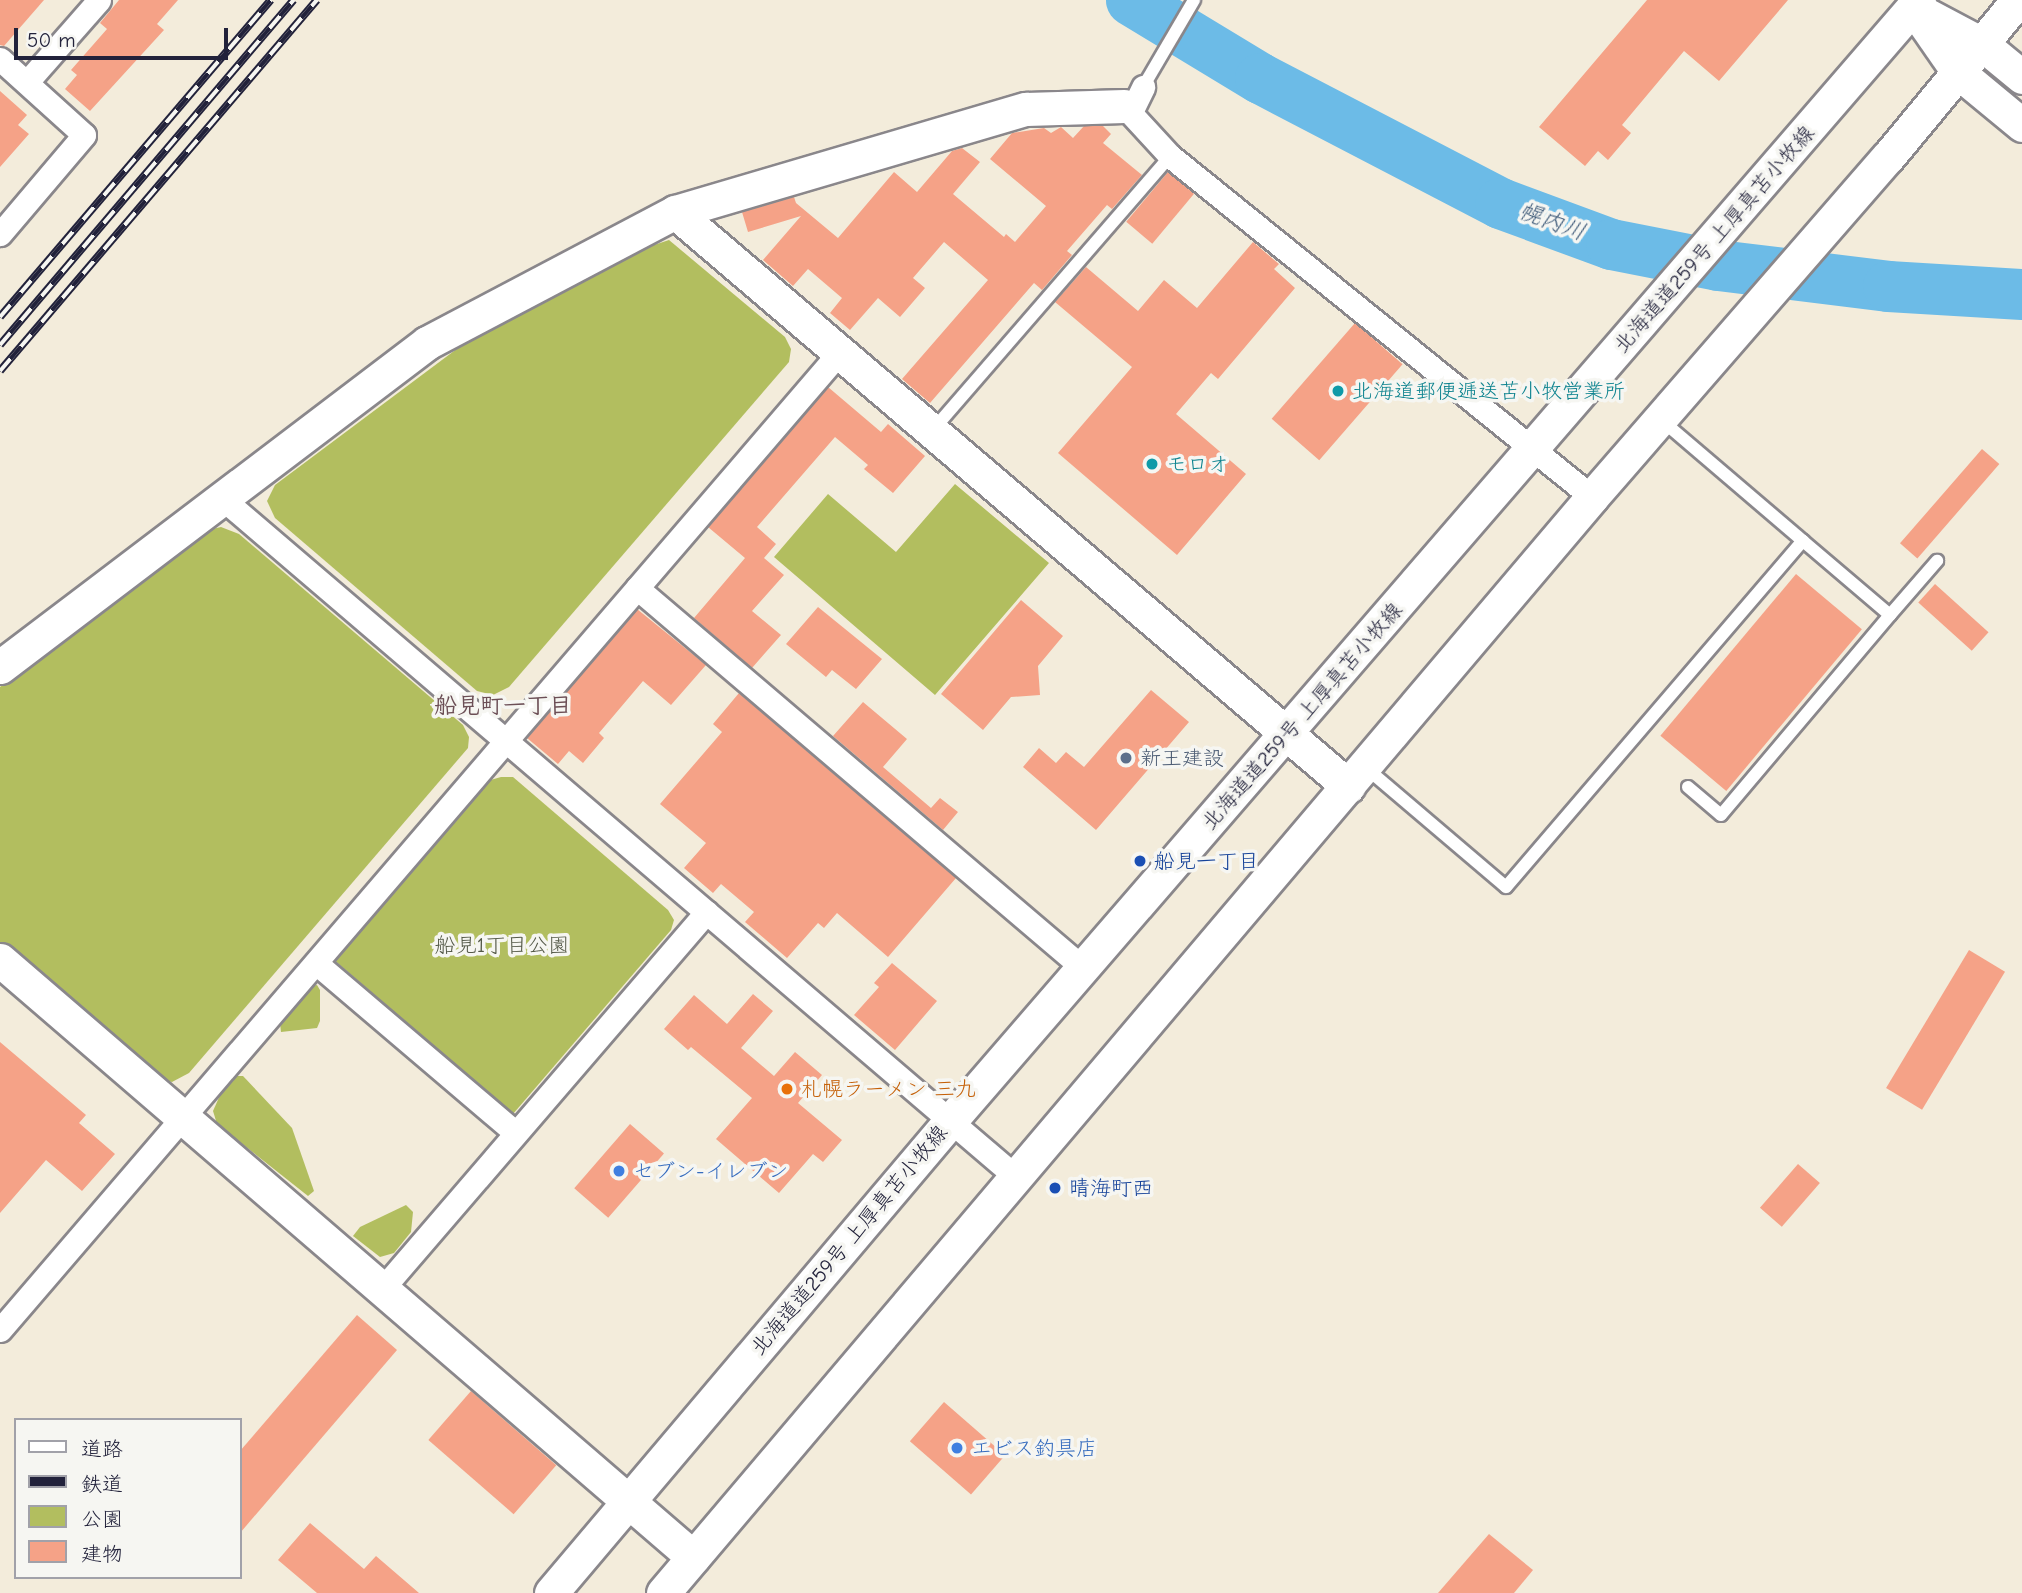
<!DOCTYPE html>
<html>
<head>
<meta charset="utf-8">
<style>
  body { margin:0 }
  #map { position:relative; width:2022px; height:1593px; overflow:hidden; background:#f3ecdb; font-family:"Comic Neue","Klee One",sans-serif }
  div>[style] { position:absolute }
  .green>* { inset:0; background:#b2be5f }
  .river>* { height:51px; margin:-25.5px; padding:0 25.5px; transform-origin:25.5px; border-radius:25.5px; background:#6cbbe7 }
  .building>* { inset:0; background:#f5a287; transform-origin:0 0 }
  .roads { filter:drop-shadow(2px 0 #8a878b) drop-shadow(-2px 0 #8a878b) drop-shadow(0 2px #8a878b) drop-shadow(0 -2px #8a878b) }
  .lane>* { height:12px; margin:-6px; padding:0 6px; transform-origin:6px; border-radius:6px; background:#fff }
  .street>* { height:23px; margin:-11.5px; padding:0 11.5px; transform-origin:11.5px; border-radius:11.5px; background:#fff }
  .secondary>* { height:33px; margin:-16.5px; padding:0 16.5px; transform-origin:16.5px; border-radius:16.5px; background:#fff }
  .rail>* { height:8px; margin-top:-4px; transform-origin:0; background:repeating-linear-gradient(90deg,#f6f6f2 0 16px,#22223b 0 32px); box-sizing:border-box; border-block:2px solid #22223b }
  .dots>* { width:19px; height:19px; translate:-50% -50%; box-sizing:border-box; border:4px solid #f6f6f2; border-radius:50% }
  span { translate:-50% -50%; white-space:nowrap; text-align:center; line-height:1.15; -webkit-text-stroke:7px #f6f6f2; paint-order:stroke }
  .street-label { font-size:21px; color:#22223b }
  .culture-label { font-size:21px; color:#0d838f }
  .left { translate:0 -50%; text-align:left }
  .service-label { font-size:21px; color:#4e5e75 }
  .transit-label { font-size:21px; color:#164399 }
  .park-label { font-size:21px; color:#545948 }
  .food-label { font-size:21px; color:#c56008 }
  .shop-label { font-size:21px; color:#366cbe }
  .water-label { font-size:23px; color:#3c5877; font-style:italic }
  .neighbourhood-label { font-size:23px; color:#6c4f56; font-weight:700 }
  .legend { position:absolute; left:14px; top:1418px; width:228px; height:161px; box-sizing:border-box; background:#f6f6f2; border:2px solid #a1a1a9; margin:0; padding:9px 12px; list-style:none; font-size:21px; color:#22223b }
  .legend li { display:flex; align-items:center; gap:14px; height:35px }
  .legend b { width:35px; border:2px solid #a1a1a9 }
  .scale { position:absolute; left:14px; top:28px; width:214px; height:32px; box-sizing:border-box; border:4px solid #22223b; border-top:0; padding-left:9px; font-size:21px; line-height:24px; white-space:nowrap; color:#22223b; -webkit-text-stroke:5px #f6f6f2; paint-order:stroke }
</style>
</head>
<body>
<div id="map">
  <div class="green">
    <i style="clip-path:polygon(669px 240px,785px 337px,791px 349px,789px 362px,509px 687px,493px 695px,477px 691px,275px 518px,267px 501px,275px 485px,462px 345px,654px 245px)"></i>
    <i style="clip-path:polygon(955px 484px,1049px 563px,935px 695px,774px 557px,828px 494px,896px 552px)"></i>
    <i style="clip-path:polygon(221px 527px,239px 534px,463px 725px,469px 737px,468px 748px,189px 1073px,172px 1082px,158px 1078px,0 943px,0 687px,199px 532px)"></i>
    <i style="clip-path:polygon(501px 777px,513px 777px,668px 910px,674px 920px,671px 930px,513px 1114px,334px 960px,487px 781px)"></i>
    <i style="clip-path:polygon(317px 985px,320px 990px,320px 1021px,317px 1028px,281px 1032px,280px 1023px,307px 987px)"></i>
    <i style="clip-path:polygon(234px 1076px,243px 1076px,292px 1128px,314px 1191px,308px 1196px,217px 1124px,213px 1111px,221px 1093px)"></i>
    <i style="clip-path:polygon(406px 1205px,413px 1212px,411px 1232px,394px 1253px,380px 1257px,353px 1236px,360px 1227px)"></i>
  </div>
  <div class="river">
    <i style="left:1131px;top:0;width:151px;rotate:31.2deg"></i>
    <i style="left:1260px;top:78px;width:271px;rotate:27.5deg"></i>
    <i style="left:1500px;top:203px;width:118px;rotate:20.3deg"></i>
    <i style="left:1611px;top:244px;width:109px;rotate:11.1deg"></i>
    <i style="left:1718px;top:265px;width:171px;rotate:7deg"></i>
    <i style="left:1888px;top:286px;width:134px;rotate:3.4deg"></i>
  </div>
  <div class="building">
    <i style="clip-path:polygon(0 0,44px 0,4px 46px,0 45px)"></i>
    <i style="clip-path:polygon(119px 0,178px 0,157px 24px,164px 30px,90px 111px,65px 89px,77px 75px,71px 70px,107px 29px,100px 23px)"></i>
    <i style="clip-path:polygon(1647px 0,1788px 0,1719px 81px,1684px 51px,1622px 125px,1631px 133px,1608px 160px,1598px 151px,1585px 166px,1539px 127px)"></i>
    <i style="clip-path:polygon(0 91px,27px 115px,18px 125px,29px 134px,0 167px)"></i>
    <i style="clip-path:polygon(1084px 126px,1103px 126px,1111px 134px,1103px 143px,1142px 175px,1112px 209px,1107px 205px,1067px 251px,1072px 255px,1042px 290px,1034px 283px,930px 403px,902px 379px,988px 280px,944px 242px,913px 278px,925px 288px,900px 317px,878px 298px,850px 330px,830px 313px,842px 298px,808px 269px,793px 286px,763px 260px,801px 216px,748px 232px,742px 212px,794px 197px,796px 203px,838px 238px,894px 172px,917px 192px,952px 151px,962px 148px,980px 162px,953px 194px,1004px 237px,1006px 234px,1015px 242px,1046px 206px,990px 159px,1012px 133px,1044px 128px,1051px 133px,1061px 127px,1073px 138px)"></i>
    <i style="left:1168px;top:172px;width:34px;height:65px;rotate:40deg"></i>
    <i style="clip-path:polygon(1253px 242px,1279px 264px,1274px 269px,1295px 288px,1218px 379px,1211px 373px,1176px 414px,1246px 474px,1177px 555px,1058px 453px,1132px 367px,1055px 302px,1086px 267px,1138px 311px,1164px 280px,1197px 308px)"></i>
    <i style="left:1355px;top:323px;width:63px;height:127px;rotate:41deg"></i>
    <i style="clip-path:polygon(828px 387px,881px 432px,888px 424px,925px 456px,893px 493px,864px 469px,868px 465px,835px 437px,757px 527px,776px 544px,764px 558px,784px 575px,752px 611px,781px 635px,752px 668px,694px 618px,745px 558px,708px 527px)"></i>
    <i style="left:1982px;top:449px;width:23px;height:125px;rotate:41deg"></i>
    <i style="left:1796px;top:574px;width:86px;height:211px;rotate:40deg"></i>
    <i style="left:1935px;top:584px;width:72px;height:25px;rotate:42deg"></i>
    <i style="clip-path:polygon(1021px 600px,1063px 636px,1038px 666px,1040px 695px,1011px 697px,983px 730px,941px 694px)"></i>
    <i style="clip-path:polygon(818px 607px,882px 659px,856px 689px,832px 670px,826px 677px,786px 644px)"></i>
    <i style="clip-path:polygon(637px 609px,706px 665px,671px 705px,643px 681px,599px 733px,604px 738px,583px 763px,569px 751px,558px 764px,527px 738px)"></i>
    <i style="clip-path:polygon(1151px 690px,1189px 722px,1096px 830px,1023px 767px,1039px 748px,1056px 763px,1066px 752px,1084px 767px)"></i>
    <i style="clip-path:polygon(739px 693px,956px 878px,888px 957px,837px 913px,824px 928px,818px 923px,787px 958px,745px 922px,754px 912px,721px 884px,713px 893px,684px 868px,706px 843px,660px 804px,722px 732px,713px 724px)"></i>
    <i style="clip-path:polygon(863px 702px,907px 739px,883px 767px,931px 808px,940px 798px,958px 812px,943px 830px,833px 736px)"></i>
    <i style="left:1969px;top:950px;width:42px;height:161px;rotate:31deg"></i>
    <i style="clip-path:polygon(892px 963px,937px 1001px,895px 1050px,854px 1015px,879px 987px,874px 983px)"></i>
    <i style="clip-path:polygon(753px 994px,773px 1011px,741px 1048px,774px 1076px,795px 1052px,822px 1075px,798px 1103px,842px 1140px,823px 1162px,813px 1154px,779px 1193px,716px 1139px,752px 1098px,691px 1047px,688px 1050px,664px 1029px,694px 995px,727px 1024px)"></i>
    <i style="clip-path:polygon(0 1042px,86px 1115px,79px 1123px,115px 1154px,82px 1191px,46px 1160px,0 1213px)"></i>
    <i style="left:630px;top:1124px;width:45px;height:85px;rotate:41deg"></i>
    <i style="left:1798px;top:1164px;width:29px;height:58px;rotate:41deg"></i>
    <i style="clip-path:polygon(357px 1315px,397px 1350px,240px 1533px,240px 1451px)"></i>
    <i style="left:471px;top:1391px;width:113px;height:65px;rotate:41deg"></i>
    <i style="left:944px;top:1402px;width:81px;height:52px;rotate:41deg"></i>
    <i style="clip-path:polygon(310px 1523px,364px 1569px,376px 1556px,419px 1593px,317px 1593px,278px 1560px)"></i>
    <i style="clip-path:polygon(1489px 1534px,1533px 1570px,1514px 1593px,1438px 1593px)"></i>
  </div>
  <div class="roads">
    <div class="lane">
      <i style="left:1143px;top:87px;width:101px;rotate:-59.6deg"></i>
      <i style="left:932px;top:431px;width:364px;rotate:-49.1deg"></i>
      <i style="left:1803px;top:541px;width:114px;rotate:40.4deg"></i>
      <i style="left:1890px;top:615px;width:72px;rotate:-49deg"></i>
      <i style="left:1365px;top:767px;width:185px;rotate:40.4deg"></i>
      <i style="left:1506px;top:887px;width:456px;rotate:-49.4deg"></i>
      <i style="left:1803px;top:541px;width:188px;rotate:-139.5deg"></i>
      <i style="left:1688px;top:787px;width:43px;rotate:40.3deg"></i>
      <i style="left:1721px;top:815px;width:262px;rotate:-49.8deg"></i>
    </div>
    <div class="street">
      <i style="left:0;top:59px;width:113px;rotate:42.1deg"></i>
      <i style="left:84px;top:135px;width:130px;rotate:130.3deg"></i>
      <i style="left:27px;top:82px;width:109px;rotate:-48.7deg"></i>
      <i style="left:1124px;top:106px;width:68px;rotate:47.4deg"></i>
      <i style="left:1170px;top:156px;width:543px;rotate:38.94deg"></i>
      <i style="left:1131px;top:112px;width:28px;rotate:-64deg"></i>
      <i style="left:223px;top:499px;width:1043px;rotate:40.53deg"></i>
      <i style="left:637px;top:588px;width:586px;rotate:40.43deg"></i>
      <i style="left:316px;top:963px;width:262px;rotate:40.4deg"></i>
      <i style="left:383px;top:1288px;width:496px;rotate:-49.3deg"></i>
      <i style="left:0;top:1330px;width:1288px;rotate:-49.35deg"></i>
    </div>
    <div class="secondary">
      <i style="left:1913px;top:7px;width:79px;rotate:55.3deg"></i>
      <i style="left:1958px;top:72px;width:83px;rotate:39.6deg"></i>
      <i style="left:1918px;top:10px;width:72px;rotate:28deg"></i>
      <i style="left:1982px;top:44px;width:52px;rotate:39.5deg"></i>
      <i style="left:675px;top:212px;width:885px;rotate:40.46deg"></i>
      <i style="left:0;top:667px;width:536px;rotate:-37.19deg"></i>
      <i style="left:427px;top:343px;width:280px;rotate:-27.8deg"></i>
      <i style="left:675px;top:212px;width:366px;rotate:-16.4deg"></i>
      <i style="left:1026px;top:109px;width:98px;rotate:-1.8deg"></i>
      <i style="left:0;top:960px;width:915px;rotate:40.74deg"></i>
      <i style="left:551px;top:1593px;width:619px;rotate:-49.78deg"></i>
      <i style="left:951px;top:1120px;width:1480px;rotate:-49.16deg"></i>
      <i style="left:663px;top:1593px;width:1437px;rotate:-49.71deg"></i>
      <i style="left:1592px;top:497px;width:451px;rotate:-49deg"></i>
      <i style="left:1888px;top:157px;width:204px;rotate:-50.4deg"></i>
    </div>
  </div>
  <div class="rail">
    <i style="left:0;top:317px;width:417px;rotate:-49.5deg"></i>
    <i style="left:0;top:345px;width:453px;rotate:-49.6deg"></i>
    <i style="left:0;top:371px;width:488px;rotate:-49.5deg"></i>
  </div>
  <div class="dots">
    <i style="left:1338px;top:391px;background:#0f9aa8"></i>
    <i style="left:1152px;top:464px;background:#0f9aa8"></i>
    <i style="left:1126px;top:758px;background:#5c6f8a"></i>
    <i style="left:1140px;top:861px;background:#1a4fb4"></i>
    <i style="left:787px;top:1089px;background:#e8710a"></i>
    <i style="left:619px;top:1171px;background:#3f7fe0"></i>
    <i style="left:1055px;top:1188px;background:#1a4fb4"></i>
    <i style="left:957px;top:1448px;background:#3f7fe0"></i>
  </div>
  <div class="street-label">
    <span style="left:1714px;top:239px;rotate:-49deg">北海道道259号 上厚真苫小牧線</span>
    <span style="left:1302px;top:716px;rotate:-49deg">北海道道259号 上厚真苫小牧線</span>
    <span style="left:849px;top:1240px;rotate:-50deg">北海道道259号 上厚真苫小牧線</span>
  </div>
  <div class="culture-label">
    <span class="left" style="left:1352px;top:391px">北海道郵便逓送苫小牧営業所</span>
    <span class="left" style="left:1166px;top:464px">モロオ</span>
  </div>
  <div class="service-label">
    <span class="left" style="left:1140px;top:758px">新王建設</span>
  </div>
  <div class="transit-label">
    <span class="left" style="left:1154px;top:861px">船見一丁目</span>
    <span class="left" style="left:1069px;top:1188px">晴海町西</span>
  </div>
  <div class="park-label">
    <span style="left:502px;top:945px">船見1丁目公園</span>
  </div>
  <div class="food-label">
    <span class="left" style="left:801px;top:1089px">札幌ラーメン 三九</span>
  </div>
  <div class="shop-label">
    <span class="left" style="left:633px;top:1171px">セブン-イレブン</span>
    <span class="left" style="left:971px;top:1448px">エビス釣具店</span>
  </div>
  <div class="water-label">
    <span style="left:1552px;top:222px;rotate:20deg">幌内川</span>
  </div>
  <div class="neighbourhood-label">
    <span style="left:503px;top:706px">船見町一丁目</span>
  </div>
  <ul class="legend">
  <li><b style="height:9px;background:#fff"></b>道路</li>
  <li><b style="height:9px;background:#22223b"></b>鉄道</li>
  <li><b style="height:19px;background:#b2be5f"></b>公園</li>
  <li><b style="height:19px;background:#f5a287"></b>建物</li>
  </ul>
  <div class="scale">50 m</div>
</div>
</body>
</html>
